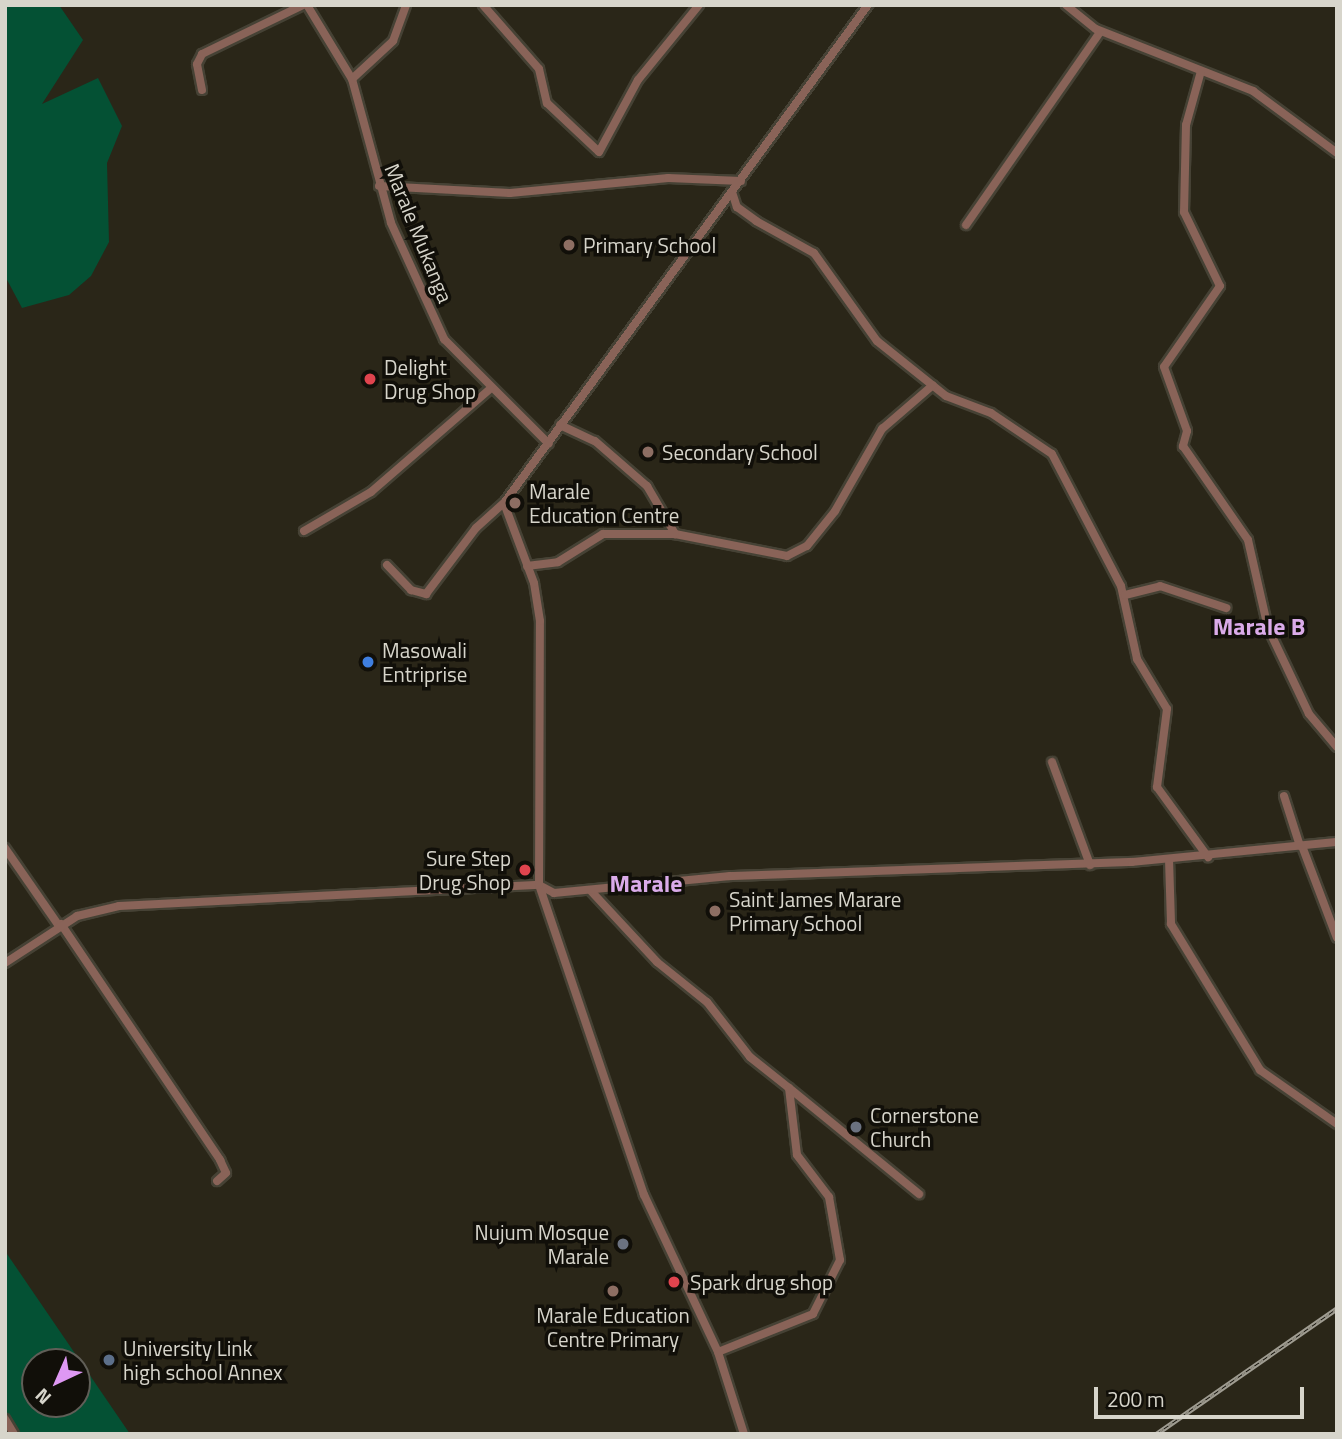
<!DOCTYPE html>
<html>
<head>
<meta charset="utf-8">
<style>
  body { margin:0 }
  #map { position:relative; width:1342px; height:1439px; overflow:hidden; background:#2a2618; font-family:"Titillium Web",sans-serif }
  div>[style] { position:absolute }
  .green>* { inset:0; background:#045134 }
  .roads { filter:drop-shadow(2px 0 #464235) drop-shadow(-2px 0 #464235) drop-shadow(0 2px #464235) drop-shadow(0 -2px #464235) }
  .minor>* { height:8px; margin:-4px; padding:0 4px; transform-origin:4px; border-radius:4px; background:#896358 }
  .rail>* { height:4.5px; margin-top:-2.25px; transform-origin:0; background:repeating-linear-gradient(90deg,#110f09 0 5px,#9f9c91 0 10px); box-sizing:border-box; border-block:2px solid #9f9c91 }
  .dots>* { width:19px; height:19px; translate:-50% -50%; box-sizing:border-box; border:4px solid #110f09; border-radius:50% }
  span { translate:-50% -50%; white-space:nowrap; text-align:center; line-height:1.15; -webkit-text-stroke:7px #110f09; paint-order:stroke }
  .street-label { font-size:21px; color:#d7d5cb }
  .poi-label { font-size:21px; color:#d7d5cb }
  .left { translate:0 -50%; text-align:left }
  .right { translate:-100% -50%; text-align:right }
  .quarter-label { font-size:24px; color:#daabe9; font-weight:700 }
  .frame { position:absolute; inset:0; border:7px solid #d7d5cb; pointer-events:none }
  .north { position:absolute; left:21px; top:1348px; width:70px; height:70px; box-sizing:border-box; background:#110f09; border:2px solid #605e57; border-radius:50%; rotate:224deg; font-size:19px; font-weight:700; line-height:28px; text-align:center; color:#d7d5cb }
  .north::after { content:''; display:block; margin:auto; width:24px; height:32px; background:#de98f3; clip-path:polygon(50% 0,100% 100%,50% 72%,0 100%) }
  .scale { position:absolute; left:1094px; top:1387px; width:210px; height:32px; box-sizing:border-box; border:4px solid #d7d5cb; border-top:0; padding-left:9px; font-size:21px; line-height:24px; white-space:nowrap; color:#d7d5cb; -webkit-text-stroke:5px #110f09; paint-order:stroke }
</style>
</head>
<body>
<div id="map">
  <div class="green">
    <i style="clip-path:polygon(5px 5px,59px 5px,83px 40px,42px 104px,98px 78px,122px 126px,107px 163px,109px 242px,91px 276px,69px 295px,22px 308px,5px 276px)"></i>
    <i style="clip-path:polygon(evenodd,5px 1251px,130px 1434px,5px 1434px,5px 1251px,35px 1362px,77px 1362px,77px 1404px,35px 1404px,35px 1362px)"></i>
  </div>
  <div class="roads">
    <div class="minor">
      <i style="left:307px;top:5px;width:87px;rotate:58.7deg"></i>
      <i style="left:352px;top:79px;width:149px;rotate:74.8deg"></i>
      <i style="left:391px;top:223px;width:128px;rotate:65.4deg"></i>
      <i style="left:444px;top:339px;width:148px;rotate:45deg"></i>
      <i style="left:483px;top:5px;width:85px;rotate:48.8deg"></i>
      <i style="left:539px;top:69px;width:35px;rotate:77deg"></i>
      <i style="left:547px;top:103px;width:71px;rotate:43.3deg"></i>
      <i style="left:599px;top:152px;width:82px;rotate:-61.6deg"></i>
      <i style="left:638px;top:80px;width:97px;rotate:-50.9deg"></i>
      <i style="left:1066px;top:5px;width:38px;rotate:39deg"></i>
      <i style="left:1096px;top:29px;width:169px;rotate:21.5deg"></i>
      <i style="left:1253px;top:91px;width:104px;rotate:36.4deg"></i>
      <i style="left:1201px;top:71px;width:56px;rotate:105.5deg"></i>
      <i style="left:1186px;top:125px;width:87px;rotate:91.3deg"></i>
      <i style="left:1184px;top:212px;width:82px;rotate:64.1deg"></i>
      <i style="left:1220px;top:286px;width:98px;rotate:124.7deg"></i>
      <i style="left:1164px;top:367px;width:68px;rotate:70.2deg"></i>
      <i style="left:1187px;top:431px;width:16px;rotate:105deg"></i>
      <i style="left:1183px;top:446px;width:114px;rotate:55.3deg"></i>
      <i style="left:1248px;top:540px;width:90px;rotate:77.2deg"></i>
      <i style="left:1268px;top:628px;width:95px;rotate:64.5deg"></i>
      <i style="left:1309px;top:714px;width:43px;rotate:49.7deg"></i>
      <i style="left:352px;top:79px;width:56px;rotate:-42.8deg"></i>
      <i style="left:393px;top:41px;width:38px;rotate:-70deg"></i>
      <i style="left:202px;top:90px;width:26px;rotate:-101deg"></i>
      <i style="left:197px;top:64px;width:11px;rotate:-63deg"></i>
      <i style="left:202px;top:54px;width:112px;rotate:-25.9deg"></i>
      <i style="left:379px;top:186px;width:131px;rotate:3.1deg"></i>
      <i style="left:510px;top:193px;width:159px;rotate:-5.4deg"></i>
      <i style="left:668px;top:178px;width:73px;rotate:2.4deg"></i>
      <i style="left:732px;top:192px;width:16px;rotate:72deg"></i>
      <i style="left:737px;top:207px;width:24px;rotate:36deg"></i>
      <i style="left:756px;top:221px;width:66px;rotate:28.9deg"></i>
      <i style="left:814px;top:253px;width:108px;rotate:54.4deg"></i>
      <i style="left:877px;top:341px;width:88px;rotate:38.6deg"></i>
      <i style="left:946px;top:396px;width:48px;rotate:20.7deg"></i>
      <i style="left:991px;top:413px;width:73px;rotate:33.9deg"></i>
      <i style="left:1052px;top:454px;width:149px;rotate:62.4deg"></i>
      <i style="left:1121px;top:586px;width:75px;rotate:77.6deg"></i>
      <i style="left:1137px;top:659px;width:58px;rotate:59deg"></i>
      <i style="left:1167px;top:709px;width:79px;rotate:97.3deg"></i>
      <i style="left:1157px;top:787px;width:87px;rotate:53.9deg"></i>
      <i style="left:966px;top:225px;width:235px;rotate:-55.2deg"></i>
      <i style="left:560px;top:425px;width:38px;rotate:25deg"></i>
      <i style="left:595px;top:441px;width:69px;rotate:40.9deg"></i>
      <i style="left:647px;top:486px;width:56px;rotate:59.7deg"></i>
      <i style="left:675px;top:534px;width:114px;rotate:11.1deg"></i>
      <i style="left:787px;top:556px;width:22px;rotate:-27deg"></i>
      <i style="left:807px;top:546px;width:45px;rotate:-51.3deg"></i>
      <i style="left:835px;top:511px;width:95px;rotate:-60.2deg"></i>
      <i style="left:882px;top:429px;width:67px;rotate:-40.8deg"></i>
      <i style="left:304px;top:531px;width:78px;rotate:-30.2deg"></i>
      <i style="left:371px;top:492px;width:157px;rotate:-40.9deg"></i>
      <i style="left:387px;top:565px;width:35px;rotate:46deg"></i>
      <i style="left:411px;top:590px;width:16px;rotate:15deg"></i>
      <i style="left:426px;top:594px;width:83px;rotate:-52.9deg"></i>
      <i style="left:476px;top:528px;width:38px;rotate:-42deg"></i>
      <i style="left:527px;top:566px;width:31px;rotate:-7deg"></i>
      <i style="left:558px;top:562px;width:53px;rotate:-31.9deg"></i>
      <i style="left:603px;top:534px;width:72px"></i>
      <i style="left:1125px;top:595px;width:36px;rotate:-14deg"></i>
      <i style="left:1160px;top:586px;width:70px;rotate:18.4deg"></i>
      <i style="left:1052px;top:762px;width:110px;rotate:69.7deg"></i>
      <i style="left:1284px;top:796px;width:52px;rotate:72.3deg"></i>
      <i style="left:1302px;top:846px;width:98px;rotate:69.2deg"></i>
      <i style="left:5px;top:848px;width:95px;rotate:55.3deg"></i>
      <i style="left:1169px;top:859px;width:65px;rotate:88.2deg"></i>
      <i style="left:1171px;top:924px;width:171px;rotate:58.6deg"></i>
      <i style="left:1260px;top:1070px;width:94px;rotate:35deg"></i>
      <i style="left:591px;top:891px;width:97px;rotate:47.1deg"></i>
      <i style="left:657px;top:962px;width:64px;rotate:38.7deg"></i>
      <i style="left:707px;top:1002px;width:70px;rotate:52deg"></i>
      <i style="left:750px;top:1057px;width:50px;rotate:38.5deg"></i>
      <i style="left:789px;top:1088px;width:67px;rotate:83.2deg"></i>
      <i style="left:797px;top:1155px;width:53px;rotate:52.7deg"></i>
      <i style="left:829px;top:1197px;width:64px;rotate:80.1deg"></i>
      <i style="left:840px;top:1260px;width:60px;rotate:116.6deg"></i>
      <i style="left:813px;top:1314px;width:102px;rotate:158.2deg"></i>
      <i style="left:61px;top:924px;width:285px;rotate:56deg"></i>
      <i style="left:220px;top:1160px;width:14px;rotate:65deg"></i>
      <i style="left:226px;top:1173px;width:12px;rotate:138deg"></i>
      <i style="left:5px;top:963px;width:86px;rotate:-33.1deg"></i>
      <i style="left:77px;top:916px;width:43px;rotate:-13.4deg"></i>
      <i style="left:119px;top:906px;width:421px;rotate:-2.9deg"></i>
      <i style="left:539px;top:885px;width:17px;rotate:28deg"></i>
      <i style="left:554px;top:893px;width:177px;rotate:-5.5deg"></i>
      <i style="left:730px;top:876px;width:402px;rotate:-2deg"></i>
      <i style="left:1132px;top:862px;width:206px;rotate:-5.6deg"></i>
      <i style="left:789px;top:1088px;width:168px;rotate:39.2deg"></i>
      <i style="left:5px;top:1419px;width:17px;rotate:59deg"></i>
      <i style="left:744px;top:1434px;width:86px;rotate:-107.6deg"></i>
      <i style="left:718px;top:1352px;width:174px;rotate:-115.2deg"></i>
      <i style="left:644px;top:1195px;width:327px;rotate:-108.7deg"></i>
      <i style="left:539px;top:885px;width:264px;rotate:-89.8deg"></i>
      <i style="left:540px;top:621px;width:38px;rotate:-99deg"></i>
      <i style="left:534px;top:583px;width:85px;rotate:-110.6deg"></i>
      <i style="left:504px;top:503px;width:617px;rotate:-53.84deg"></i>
    </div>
  </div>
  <div class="rail">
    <i style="left:1156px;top:1434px;width:221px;rotate:-34.8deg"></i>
  </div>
  <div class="dots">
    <i style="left:569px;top:245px;background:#8d6e63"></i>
    <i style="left:370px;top:379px;background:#e0444e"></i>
    <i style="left:648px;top:452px;background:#8d6e63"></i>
    <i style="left:515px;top:503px;background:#8d6e63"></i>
    <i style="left:368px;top:662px;background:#3f7fe0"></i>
    <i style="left:525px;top:870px;background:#e0444e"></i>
    <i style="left:715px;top:911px;background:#8d6e63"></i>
    <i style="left:856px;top:1127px;background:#6b7280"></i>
    <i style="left:623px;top:1244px;background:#6b7280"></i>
    <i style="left:674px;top:1282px;background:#e0444e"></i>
    <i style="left:613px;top:1291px;background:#8d6e63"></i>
    <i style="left:109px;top:1360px;background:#5c6f8a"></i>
  </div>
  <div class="street-label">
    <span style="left:419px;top:233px;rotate:68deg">Marale Mukanga</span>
  </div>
  <div class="poi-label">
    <span class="left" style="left:583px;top:245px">Primary School</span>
    <span class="left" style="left:384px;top:379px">Delight<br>Drug Shop</span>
    <span class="left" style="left:662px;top:452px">Secondary School</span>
    <span class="left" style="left:529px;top:503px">Marale<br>Education Centre</span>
    <span class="left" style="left:382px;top:662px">Masowali<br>Entriprise</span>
    <span class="right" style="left:511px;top:870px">Sure Step<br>Drug Shop</span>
    <span class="left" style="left:729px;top:911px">Saint James Marare<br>Primary School</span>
    <span class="left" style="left:870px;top:1127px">Cornerstone<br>Church</span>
    <span class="right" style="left:609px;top:1244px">Nujum Mosque<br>Marale</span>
    <span class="left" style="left:690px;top:1282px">Spark drug shop</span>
    <span style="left:613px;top:1327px">Marale Education<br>Centre Primary</span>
    <span class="left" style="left:123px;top:1360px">University Link<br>high school Annex</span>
  </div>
  <div class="quarter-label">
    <span style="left:1259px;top:627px">Marale B</span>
    <span style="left:646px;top:884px">Marale</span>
  </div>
  <div class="frame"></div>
  <div class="north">N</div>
  <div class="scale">200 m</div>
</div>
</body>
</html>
